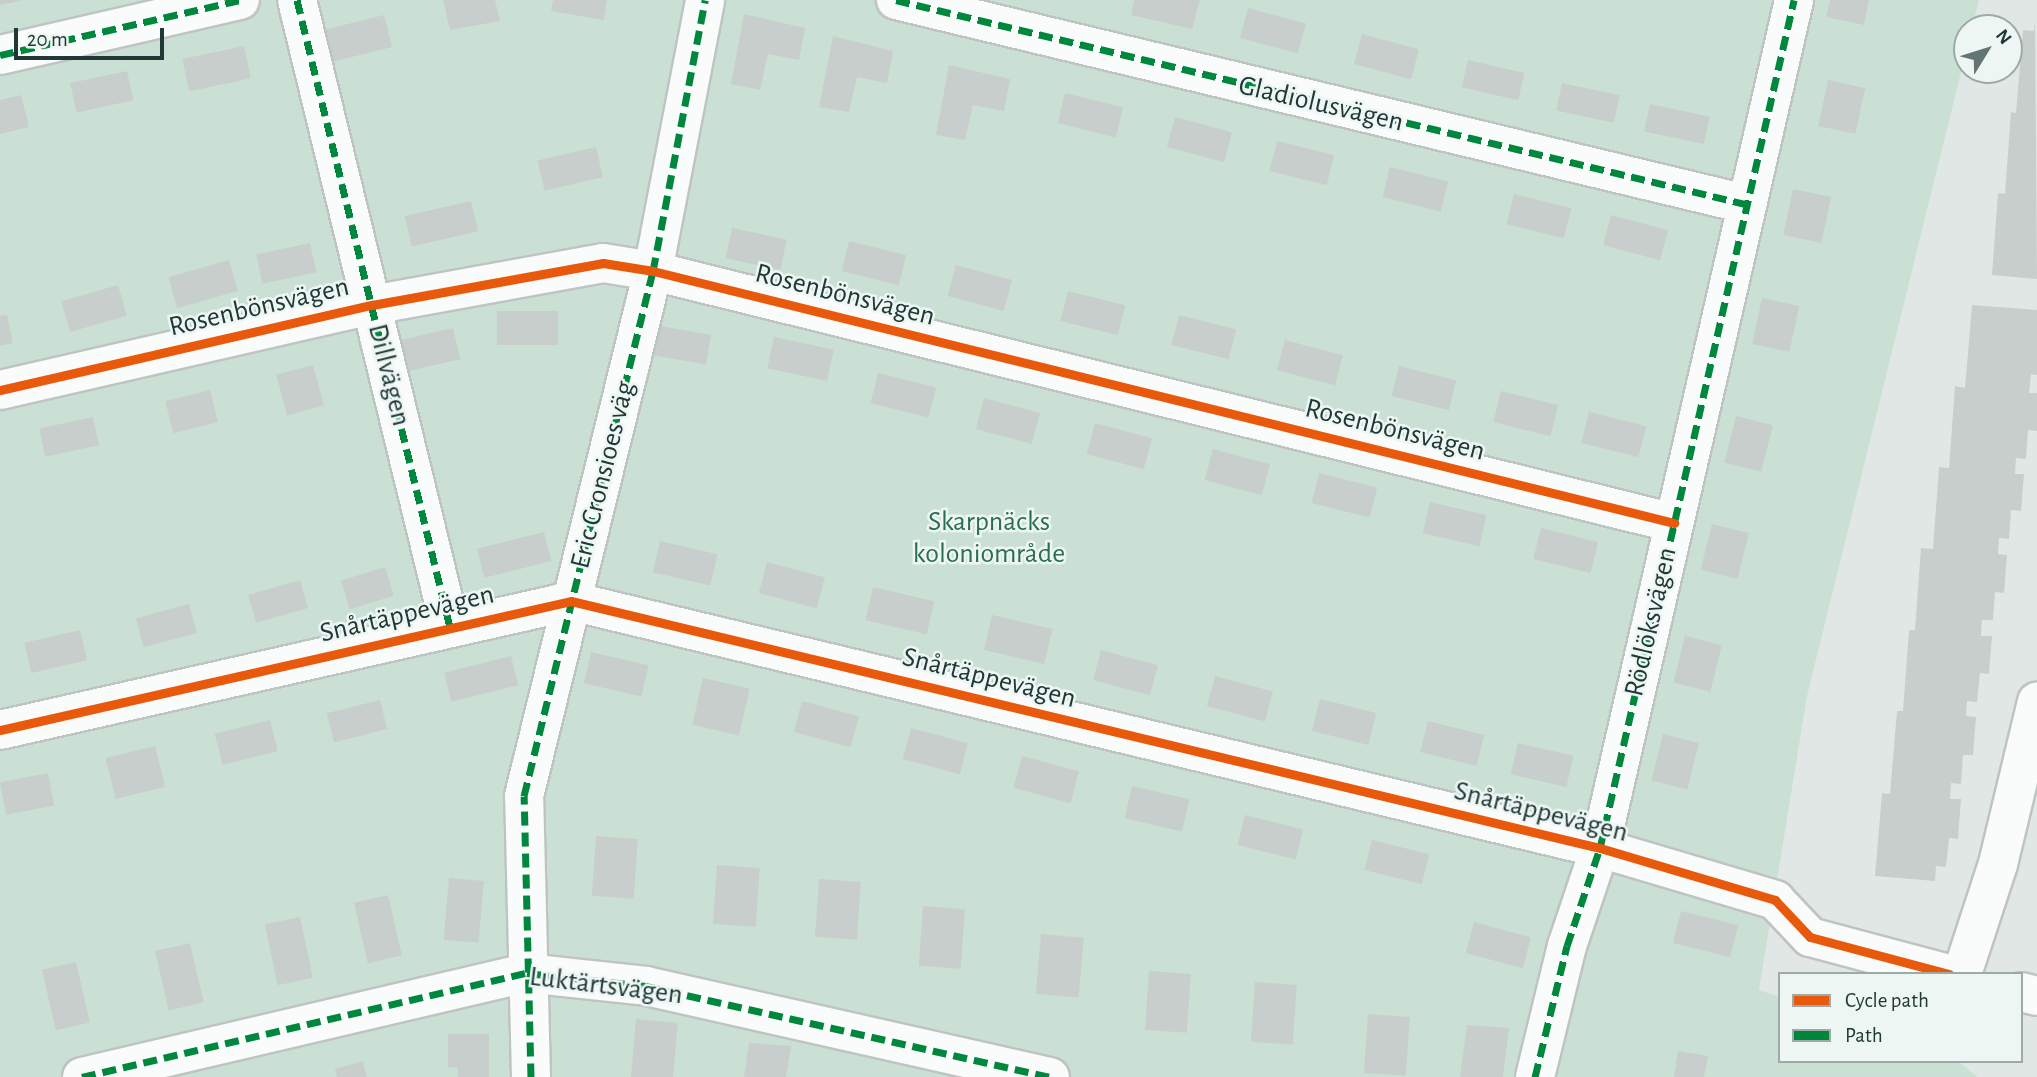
<!DOCTYPE html>
<html>
<head>
<meta charset="utf-8">
<style>
  body { margin:0 }
  #map { position:relative; width:2037px; height:1077px; overflow:hidden; background:#e1e7e5; font-family:"Alegreya Sans",sans-serif }
  div>[style] { position:absolute }
  .green>* { inset:0; background:#cae0d4 }
  .building>* { inset:0; background:#c8cecc; transform-origin:0 0 }
  .roads { filter:drop-shadow(2px 0 #bec4c2) drop-shadow(-2px 0 #bec4c2) drop-shadow(0 2px #bec4c2) drop-shadow(0 -2px #bec4c2) }
  .street>* { height:38px; margin:-19px; padding:0 19px; transform-origin:19px; border-radius:19px; background:#fafbfb }
  .quiet>* { height:7px; margin-top:-3.5px; transform-origin:0; background:repeating-linear-gradient(90deg,#00873e 0 14px,transparent 0 21px) }
  .cycleway>* { height:9px; margin:-4.5px; padding:0 4.5px; transform-origin:4.5px; border-radius:4.5px; background:#e8590c }
  span { translate:-50% -50%; white-space:nowrap; text-align:center; line-height:1.15; -webkit-text-stroke:5px #eef6f4; paint-order:stroke }
  .street-label { font-size:28px; color:#203936 }
  .park-label { font-size:28px; color:#2b6f4f }
  .legend { position:absolute; left:1778px; top:972px; width:245px; height:91px; box-sizing:border-box; background:#eef6f4; border:2px solid #9caaa8; margin:0; padding:9px 12px; list-style:none; font-size:21px; color:#203936 }
  .legend li { display:flex; align-items:center; gap:14px; height:35px }
  .legend b { width:35px; border:2px solid #9caaa8 }
  .north { position:absolute; left:1953px; top:14px; width:70px; height:70px; box-sizing:border-box; background:#eef6f4; border:2px solid #9caaa8; border-radius:50%; rotate:52deg; font-size:19px; font-weight:700; line-height:28px; text-align:center; color:#203936 }
  .north::after { content:''; display:block; margin:auto; width:24px; height:32px; background:#647673; clip-path:polygon(50% 0,100% 100%,50% 72%,0 100%) }
  .scale { position:absolute; left:14px; top:28px; width:150px; height:32px; box-sizing:border-box; border:4px solid #203936; border-top:0; padding-left:9px; font-size:21px; line-height:24px; white-space:nowrap; color:#203936; -webkit-text-stroke:5px #eef6f4; paint-order:stroke }
</style>
</head>
<body>
<div id="map">
  <div class="green">
    <i style="clip-path:polygon(0 0,1979px 0,1972px 28px,1967px 28px,1967px 48px,1807px 696px,1759px 990px,1780px 997px,1780px 1061px,1958px 1061px,1977px 1077px,0 1077px)"></i>
  </div>
  <div class="building">
    <i style="clip-path:polygon(0 0,19px 0,20px 1px,0 5px)"></i>
    <i style="clip-path:polygon(443px 0,495px 0,500px 21px,450px 30px)"></i>
    <i style="clip-path:polygon(553px 0,607px 0,604px 20px,551px 11px)"></i>
    <i style="clip-path:polygon(1134px 0,1200px 0,1192px 29px,1131px 15px)"></i>
    <i style="clip-path:polygon(1830px 0,1869px 0,1864px 25px,1826px 17px)"></i>
    <i style="left:1248px;top:8px;width:60px;height:31px;rotate:15deg"></i>
    <i style="clip-path:polygon(744px 14px,805px 28px,799px 60px,768px 54px,760px 90px,731px 84px)"></i>
    <i style="left:384px;top:15px;width:33px;height:62px;rotate:76deg"></i>
    <i style="clip-path:polygon(2035px 19px,2037px 279px,1992px 275px,1998px 193px,2005px 194px,2011px 112px,2016px 113px,2023px 30px,2034px 31px)"></i>
    <i style="left:1362px;top:34px;width:59px;height:31px;rotate:15deg"></i>
    <i style="clip-path:polygon(833px 36px,893px 51px,887px 83px,857px 77px,849px 112px,819px 107px)"></i>
    <i style="left:244px;top:46px;width:33px;height:63px;rotate:78deg"></i>
    <i style="left:1468px;top:60px;width:58px;height:28px;rotate:13deg"></i>
    <i style="clip-path:polygon(949px 65px,1010px 79px,1004px 111px,973px 105px,965px 140px,936px 135px)"></i>
    <i style="left:127px;top:71px;width:30px;height:58px;rotate:78deg"></i>
    <i style="left:1828px;top:80px;width:38px;height:47px;rotate:12deg"></i>
    <i style="left:1562px;top:83px;width:59px;height:28px;rotate:12deg"></i>
    <i style="left:1065px;top:93px;width:60px;height:31px;rotate:14deg"></i>
    <i style="clip-path:polygon(21px 95px,29px 127px,0 134px,0 100px)"></i>
    <i style="left:1650px;top:104px;width:61px;height:28px;rotate:12deg"></i>
    <i style="left:1175px;top:117px;width:59px;height:31px;rotate:15deg"></i>
    <i style="left:1277px;top:141px;width:59px;height:31px;rotate:14deg"></i>
    <i style="left:596px;top:147px;width:31px;height:60px;rotate:77deg"></i>
    <i style="left:1390px;top:167px;width:60px;height:31px;rotate:14deg"></i>
    <i style="left:1793px;top:189px;width:39px;height:47px;rotate:12deg"></i>
    <i style="left:1514px;top:194px;width:59px;height:31px;rotate:14deg"></i>
    <i style="left:471px;top:201px;width:31px;height:68px;rotate:77deg"></i>
    <i style="left:1611px;top:215px;width:59px;height:31px;rotate:15deg"></i>
    <i style="left:732px;top:228px;width:56px;height:31px;rotate:12deg"></i>
    <i style="left:849px;top:241px;width:59px;height:31px;rotate:14deg"></i>
    <i style="left:310px;top:243px;width:30px;height:55px;rotate:78deg"></i>
    <i style="left:229px;top:260px;width:32px;height:63px;rotate:74deg"></i>
    <i style="left:956px;top:265px;width:58px;height:32px;rotate:15deg"></i>
    <i style="left:118px;top:285px;width:32px;height:59px;rotate:74deg"></i>
    <i style="left:1068px;top:291px;width:59px;height:31px;rotate:14deg"></i>
    <i style="left:1762px;top:298px;width:38px;height:47px;rotate:12deg"></i>
    <i style="clip-path:polygon(1972px 305px,2037px 310px,2037px 375px,2031px 374px,2029px 393px,2037px 393px,2037px 431px,2028px 430px,2026px 459px,2016px 458px,2015px 474px,2024px 474px,2021px 511px,2011px 510px,2009px 539px,1999px 538px,1998px 554px,2007px 555px,2004px 593px,1995px 592px,1993px 620px,1982px 620px,1981px 636px,1992px 636px,1989px 674px,1980px 673px,1977px 702px,1967px 701px,1966px 716px,1976px 717px,1973px 755px,1963px 755px,1961px 784px,1951px 783px,1950px 799px,1961px 799px,1958px 839px,1949px 838px,1946px 867px,1936px 866px,1935px 881px,1875px 876px,1882px 793px,1890px 794px,1897px 711px,1903px 711px,1909px 630px,1915px 630px,1921px 548px,1933px 549px,1939px 467px,1949px 468px,1955px 386px,1965px 388px)"></i>
    <i style="left:558px;top:311px;width:34px;height:61px;rotate:90deg"></i>
    <i style="clip-path:polygon(7px 315px,13px 343px,0 346px,0 316px)"></i>
    <i style="left:1179px;top:315px;width:59px;height:31px;rotate:14deg"></i>
    <i style="left:654px;top:325px;width:58px;height:30px;rotate:10deg"></i>
    <i style="left:453px;top:328px;width:32px;height:58px;rotate:77deg"></i>
    <i style="left:774px;top:337px;width:61px;height:32px;rotate:12deg"></i>
    <i style="left:1285px;top:340px;width:60px;height:31px;rotate:15deg"></i>
    <i style="left:313px;top:365px;width:42px;height:38px;rotate:75deg"></i>
    <i style="left:1399px;top:366px;width:59px;height:31px;rotate:14deg"></i>
    <i style="left:878px;top:373px;width:60px;height:31px;rotate:14deg"></i>
    <i style="left:210px;top:390px;width:33px;height:46px;rotate:76deg"></i>
    <i style="left:1501px;top:391px;width:59px;height:32px;rotate:14deg"></i>
    <i style="left:984px;top:398px;width:58px;height:32px;rotate:15deg"></i>
    <i style="left:1589px;top:412px;width:59px;height:32px;rotate:14deg"></i>
    <i style="left:1736px;top:416px;width:38px;height:48px;rotate:14deg"></i>
    <i style="left:93px;top:417px;width:29px;height:55px;rotate:78deg"></i>
    <i style="left:1095px;top:423px;width:59px;height:32px;rotate:15deg"></i>
    <i style="left:1213px;top:449px;width:59px;height:32px;rotate:15deg"></i>
    <i style="left:1319px;top:473px;width:60px;height:31px;rotate:14deg"></i>
    <i style="left:1430px;top:502px;width:58px;height:32px;rotate:13deg"></i>
    <i style="left:1712px;top:524px;width:38px;height:47px;rotate:14deg"></i>
    <i style="left:1541px;top:528px;width:59px;height:32px;rotate:14deg"></i>
    <i style="left:544px;top:532px;width:30px;height:69px;rotate:76deg"></i>
    <i style="left:660px;top:541px;width:59px;height:32px;rotate:13deg"></i>
    <i style="left:767px;top:562px;width:60px;height:32px;rotate:15deg"></i>
    <i style="left:385px;top:567px;width:30px;height:46px;rotate:73deg"></i>
    <i style="left:300px;top:580px;width:29px;height:54px;rotate:74deg"></i>
    <i style="left:873px;top:587px;width:63px;height:34px;rotate:13deg"></i>
    <i style="left:189px;top:604px;width:30px;height:55px;rotate:75deg"></i>
    <i style="left:992px;top:615px;width:62px;height:36px;rotate:13deg"></i>
    <i style="left:80px;top:630px;width:31px;height:57px;rotate:77deg"></i>
    <i style="left:1685px;top:636px;width:38px;height:48px;rotate:14deg"></i>
    <i style="left:1101px;top:650px;width:59px;height:31px;rotate:15deg"></i>
    <i style="left:591px;top:652px;width:59px;height:32px;rotate:13deg"></i>
    <i style="left:511px;top:656px;width:30px;height:69px;rotate:76deg"></i>
    <i style="left:1215px;top:676px;width:60px;height:31px;rotate:15deg"></i>
    <i style="left:703px;top:678px;width:48px;height:48px;rotate:13deg"></i>
    <i style="left:1320px;top:699px;width:58px;height:33px;rotate:14deg"></i>
    <i style="left:380px;top:700px;width:30px;height:55px;rotate:76deg"></i>
    <i style="left:802px;top:701px;width:59px;height:32px;rotate:15deg"></i>
    <i style="left:270px;top:720px;width:32px;height:57px;rotate:76deg"></i>
    <i style="left:1428px;top:721px;width:58px;height:32px;rotate:14deg"></i>
    <i style="left:911px;top:728px;width:59px;height:32px;rotate:15deg"></i>
    <i style="left:1663px;top:734px;width:37px;height:48px;rotate:14deg"></i>
    <i style="left:1518px;top:743px;width:57px;height:32px;rotate:13deg"></i>
    <i style="left:155px;top:746px;width:42px;height:51px;rotate:76deg"></i>
    <i style="left:1022px;top:756px;width:59px;height:33px;rotate:15deg"></i>
    <i style="left:48px;top:773px;width:33px;height:49px;rotate:79deg"></i>
    <i style="left:1132px;top:786px;width:59px;height:33px;rotate:13deg"></i>
    <i style="left:1245px;top:815px;width:60px;height:31px;rotate:14deg"></i>
    <i style="left:596px;top:836px;width:42px;height:60px;rotate:4deg"></i>
    <i style="left:1372px;top:840px;width:59px;height:31px;rotate:14deg"></i>
    <i style="left:717px;top:865px;width:43px;height:59px;rotate:4deg"></i>
    <i style="left:449px;top:878px;width:35px;height:62px;rotate:5deg"></i>
    <i style="left:819px;top:879px;width:42px;height:58px;rotate:4deg"></i>
    <i style="left:388px;top:895px;width:62px;height:35px;rotate:77deg"></i>
    <i style="left:923px;top:906px;width:42px;height:60px;rotate:4deg"></i>
    <i style="left:1681px;top:911px;width:59px;height:33px;rotate:14deg"></i>
    <i style="left:300px;top:917px;width:62px;height:36px;rotate:78deg"></i>
    <i style="left:1474px;top:922px;width:59px;height:32px;rotate:15deg"></i>
    <i style="left:1041px;top:934px;width:43px;height:60px;rotate:5deg"></i>
    <i style="left:190px;top:943px;width:61px;height:36px;rotate:77deg"></i>
    <i style="left:76px;top:962px;width:62px;height:35px;rotate:77deg"></i>
    <i style="left:1149px;top:971px;width:42px;height:59px;rotate:4deg"></i>
    <i style="left:1255px;top:982px;width:42px;height:60px;rotate:4deg"></i>
    <i style="left:1368px;top:1014px;width:42px;height:59px;rotate:4deg"></i>
    <i style="left:636px;top:1019px;width:42px;height:59px;rotate:5deg"></i>
    <i style="clip-path:polygon(1467px 1025px,1509px 1028px,1503px 1077px,1460px 1077px)"></i>
    <i style="clip-path:polygon(448px 1034px,489px 1034px,489px 1077px,458px 1077px,458px 1068px,448px 1067px)"></i>
    <i style="clip-path:polygon(749px 1043px,791px 1046px,786px 1077px,744px 1077px)"></i>
    <i style="clip-path:polygon(1678px 1051px,1708px 1056px,1704px 1077px,1674px 1077px)"></i>
    <i style="clip-path:polygon(363px 1061px,367px 1077px,337px 1077px,335px 1069px)"></i>
  </div>
  <div class="roads">
    <div class="street">
      <i style="left:297px;top:0;width:645px;rotate:76.29deg"></i>
      <i style="left:896px;top:0;width:874px;rotate:13.5deg"></i>
      <i style="left:0;top:55px;width:246px;rotate:-12.9deg"></i>
      <i style="left:0;top:390px;width:382px;rotate:-12.9deg"></i>
      <i style="left:372px;top:305px;width:235px;rotate:-10.3deg"></i>
      <i style="left:603px;top:263px;width:51px;rotate:9.1deg"></i>
      <i style="left:653px;top:271px;width:1052px;rotate:13.86deg"></i>
      <i style="left:0;top:730px;width:585px;rotate:-12.73deg"></i>
      <i style="left:571px;top:601px;width:1058px;rotate:13.5deg"></i>
      <i style="left:1600px;top:848px;width:183px;rotate:16.5deg"></i>
      <i style="left:1775px;top:900px;width:51px;rotate:46.6deg"></i>
      <i style="left:1810px;top:937px;width:144px;rotate:14.9deg"></i>
      <i style="left:1962px;top:974px;width:116px;rotate:-71.9deg"></i>
      <i style="left:1998px;top:864px;width:167px;rotate:-76.5deg"></i>
      <i style="left:2021px;top:992px;width:16px;rotate:14deg"></i>
      <i style="left:82px;top:1077px;width:457px;rotate:-13.2deg"></i>
      <i style="left:527px;top:973px;width:120px;rotate:6.2deg"></i>
      <i style="left:646px;top:986px;width:414px;rotate:12.7deg"></i>
      <i style="left:531px;top:1077px;width:281px;rotate:-91.4deg"></i>
      <i style="left:524px;top:796px;width:541px;rotate:-76.2deg"></i>
      <i style="left:653px;top:271px;width:276px;rotate:-79.1deg"></i>
      <i style="left:1535px;top:1077px;width:135px;rotate:-76.3deg"></i>
      <i style="left:1567px;top:946px;width:103px;rotate:-71.4deg"></i>
      <i style="left:1600px;top:848px;width:870px;rotate:-77.11deg"></i>
    </div>
  </div>
  <div class="quiet">
    <i style="left:297px;top:0;width:645px;rotate:76.29deg"></i>
    <i style="left:896px;top:0;width:874px;rotate:13.5deg"></i>
    <i style="left:0;top:55px;width:246px;rotate:-12.9deg"></i>
    <i style="left:82px;top:1077px;width:457px;rotate:-13.2deg"></i>
    <i style="left:527px;top:973px;width:120px;rotate:6.2deg"></i>
    <i style="left:646px;top:986px;width:414px;rotate:12.7deg"></i>
    <i style="left:531px;top:1077px;width:281px;rotate:-91.4deg"></i>
    <i style="left:524px;top:796px;width:541px;rotate:-76.2deg"></i>
    <i style="left:653px;top:271px;width:276px;rotate:-79.1deg"></i>
    <i style="left:1535px;top:1077px;width:135px;rotate:-76.3deg"></i>
    <i style="left:1567px;top:946px;width:103px;rotate:-71.4deg"></i>
    <i style="left:1600px;top:848px;width:870px;rotate:-77.11deg"></i>
  </div>
  <div class="cycleway">
    <i style="left:0;top:390px;width:382px;rotate:-12.9deg"></i>
    <i style="left:372px;top:305px;width:235px;rotate:-10.3deg"></i>
    <i style="left:603px;top:263px;width:51px;rotate:9.1deg"></i>
    <i style="left:653px;top:271px;width:1052px;rotate:13.86deg"></i>
    <i style="left:0;top:730px;width:585px;rotate:-12.73deg"></i>
    <i style="left:571px;top:601px;width:1058px;rotate:13.5deg"></i>
    <i style="left:1600px;top:848px;width:183px;rotate:16.5deg"></i>
    <i style="left:1775px;top:900px;width:51px;rotate:46.6deg"></i>
    <i style="left:1810px;top:937px;width:144px;rotate:14.9deg"></i>
  </div>
  <div class="street-label">
    <span style="left:1321px;top:104px;rotate:13deg">Gladiolusvägen</span>
    <span style="left:845px;top:295px;rotate:14deg">Rosenbönsvägen</span>
    <span style="left:259px;top:307px;rotate:-13deg">Rosenbönsvägen</span>
    <span style="left:389px;top:375px;rotate:76deg">Dillvägen</span>
    <span style="left:1395px;top:430px;rotate:14deg">Rosenbönsvägen</span>
    <span style="left:603px;top:475px;rotate:-76deg">Eric Cronsioes väg</span>
    <span style="left:407px;top:614px;rotate:-13deg">Snårtäppevägen</span>
    <span style="left:1651px;top:622px;rotate:-77deg">Rödlöksvägen</span>
    <span style="left:989px;top:678px;rotate:14deg">Snårtäppevägen</span>
    <span style="left:1541px;top:812px;rotate:14deg">Snårtäppevägen</span>
    <span style="left:606px;top:986px;rotate:7deg">Luktärtsvägen</span>
  </div>
  <div class="park-label">
    <span style="left:989px;top:538px">Skarpnäcks<br>koloniområde</span>
  </div>
  <ul class="legend">
  <li><b style="height:9px;background:#e8590c"></b>Cycle path</li>
  <li><b style="height:9px;background:#00873e"></b>Path</li>
  </ul>
  <div class="north">N</div>
  <div class="scale">20 m</div>
</div>
</body>
</html>
